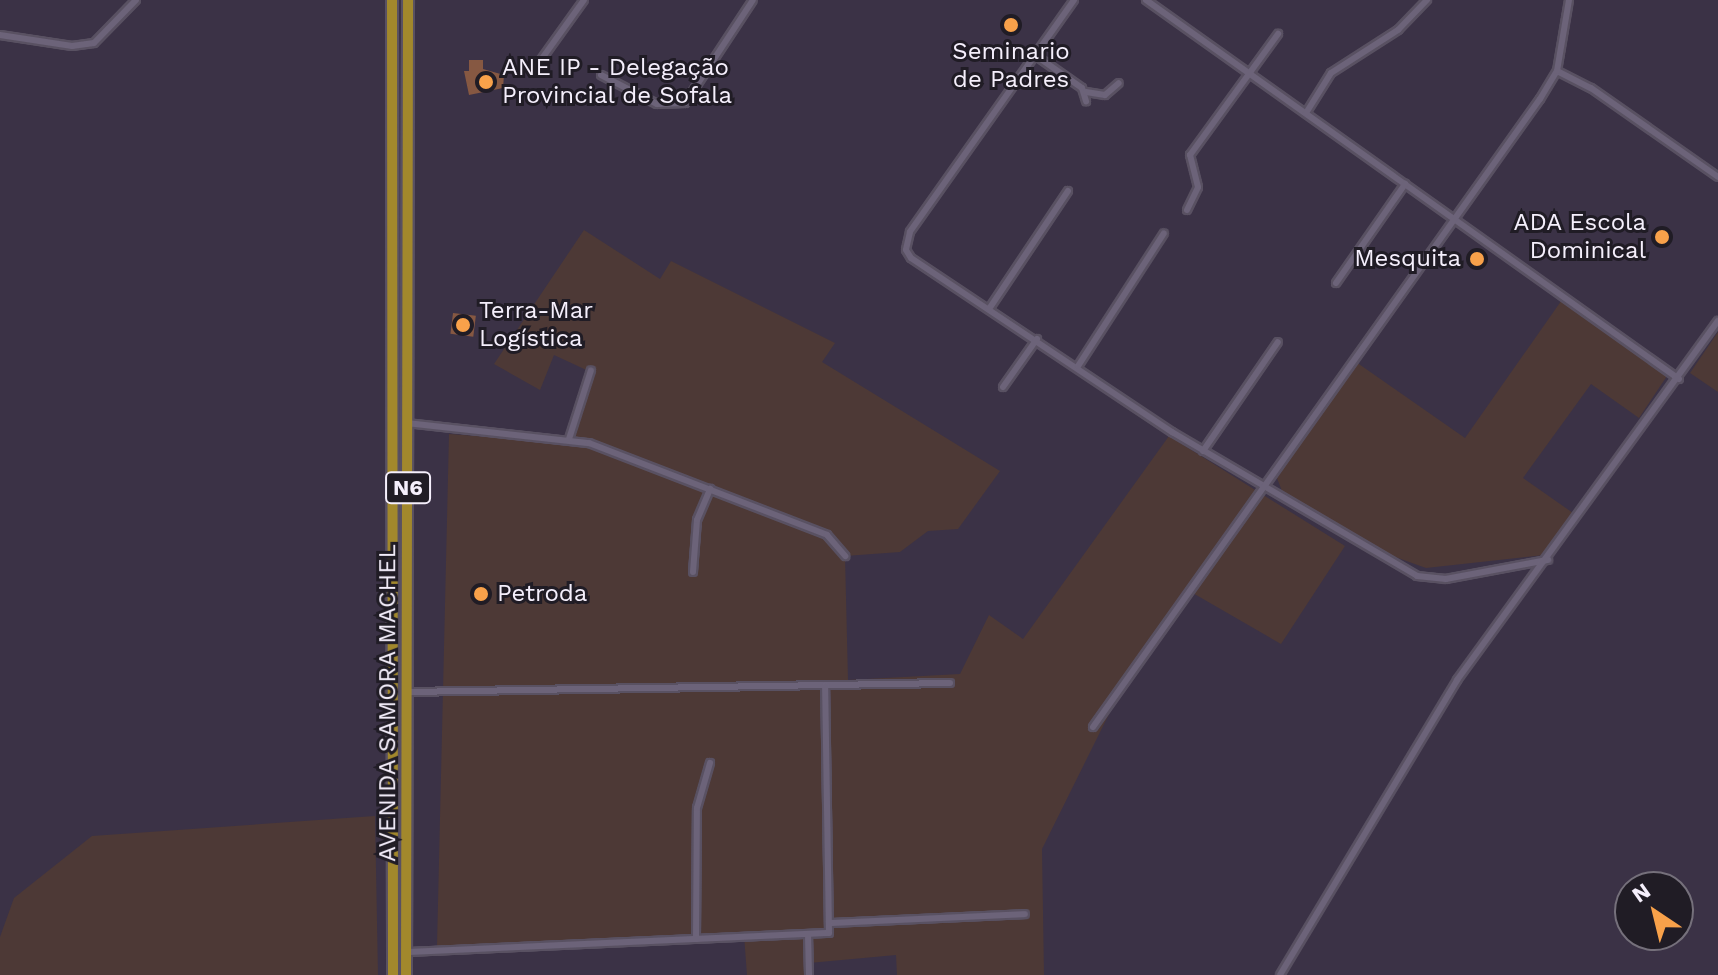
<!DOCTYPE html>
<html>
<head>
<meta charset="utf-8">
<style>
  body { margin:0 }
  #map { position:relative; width:1718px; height:975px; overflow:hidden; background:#3b3246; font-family:"Work Sans",sans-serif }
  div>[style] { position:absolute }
  .industrial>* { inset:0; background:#4d3936 }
  .building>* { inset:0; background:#865842; transform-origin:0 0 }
  .roads { filter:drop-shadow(2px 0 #595162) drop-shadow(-2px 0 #595162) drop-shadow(0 2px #595162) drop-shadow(0 -2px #595162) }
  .minor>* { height:6px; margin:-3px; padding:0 3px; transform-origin:3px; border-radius:3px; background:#6c6379 }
  .trunk>* { height:10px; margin:-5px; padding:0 5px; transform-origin:5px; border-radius:5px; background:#a2882c }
  .dots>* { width:22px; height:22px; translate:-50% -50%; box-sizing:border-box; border:4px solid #201c25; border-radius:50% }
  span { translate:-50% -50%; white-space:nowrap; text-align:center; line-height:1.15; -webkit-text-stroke:6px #201c25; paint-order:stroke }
  .shield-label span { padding:2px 6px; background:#201c25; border:2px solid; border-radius:6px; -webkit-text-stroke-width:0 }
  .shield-label { font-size:22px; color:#f5effc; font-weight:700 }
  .poi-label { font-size:24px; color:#f5effc }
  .left { translate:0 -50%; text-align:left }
  .right { translate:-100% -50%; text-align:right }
  .street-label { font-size:24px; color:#f5effc }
  .north { position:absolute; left:1614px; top:871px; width:80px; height:80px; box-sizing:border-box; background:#201c25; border:2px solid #75707b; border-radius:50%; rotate:325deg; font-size:22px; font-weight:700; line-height:32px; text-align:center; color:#f5effc }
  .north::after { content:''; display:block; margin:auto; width:28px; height:36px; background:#f8a14a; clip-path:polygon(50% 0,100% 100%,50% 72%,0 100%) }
</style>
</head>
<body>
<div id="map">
  <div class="industrial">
    <i style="clip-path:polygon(584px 230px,660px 279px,671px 261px,835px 343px,822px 362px,1000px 471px,958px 529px,928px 531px,900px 552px,845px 556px,848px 680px,960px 674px,989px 615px,1023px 639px,1169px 436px,1345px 546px,1281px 644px,1191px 592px,1113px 706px,1042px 849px,1044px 975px,897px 975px,896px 955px,809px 963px,808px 975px,747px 975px,744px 935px,437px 946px,449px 434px,569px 443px,595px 374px,554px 355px,540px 390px,494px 364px)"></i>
    <i style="clip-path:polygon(1566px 294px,1669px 373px,1639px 418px,1591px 384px,1523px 478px,1573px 513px,1544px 555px,1426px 568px,1384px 553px,1282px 491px,1277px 478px,1356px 362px,1465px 438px)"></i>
    <i style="clip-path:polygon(1718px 332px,1718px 392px,1690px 373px)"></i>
    <i style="clip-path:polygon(375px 816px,378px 975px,0 975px,0 937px,14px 898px,92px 836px)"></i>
  </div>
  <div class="building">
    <i style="clip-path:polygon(469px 60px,483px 60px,483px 69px,504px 75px,503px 88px,469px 95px,464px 71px,469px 71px)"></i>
    <i style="left:453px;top:313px;width:23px;height:21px;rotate:7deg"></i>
  </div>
  <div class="roads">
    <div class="minor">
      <i style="left:1074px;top:0;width:284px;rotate:125.3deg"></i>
      <i style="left:910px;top:232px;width:18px;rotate:103deg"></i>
      <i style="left:906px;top:250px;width:9px;rotate:58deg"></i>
      <i style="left:911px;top:258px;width:314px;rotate:33.7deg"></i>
      <i style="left:1172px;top:432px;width:284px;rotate:30.4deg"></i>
      <i style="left:1417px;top:576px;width:29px;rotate:6deg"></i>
      <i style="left:1446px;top:579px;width:104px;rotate:-10.6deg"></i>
      <i style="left:1146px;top:0;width:654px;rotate:35.42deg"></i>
      <i style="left:0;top:35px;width:73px;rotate:8.7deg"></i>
      <i style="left:72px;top:46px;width:22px;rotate:-8deg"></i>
      <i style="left:94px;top:43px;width:60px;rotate:-45.7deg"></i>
      <i style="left:1035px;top:55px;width:57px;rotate:35.1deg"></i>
      <i style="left:1082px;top:88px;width:14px;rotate:73deg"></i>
      <i style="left:533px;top:71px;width:87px;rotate:-54.3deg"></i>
      <i style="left:1557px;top:71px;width:38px;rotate:27deg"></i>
      <i style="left:1591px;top:88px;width:155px;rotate:35deg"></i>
      <i style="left:601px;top:75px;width:63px;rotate:27.4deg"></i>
      <i style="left:657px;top:104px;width:28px;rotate:-2deg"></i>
      <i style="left:685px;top:103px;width:123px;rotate:-56.6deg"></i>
      <i style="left:1086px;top:92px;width:19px;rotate:9deg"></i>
      <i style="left:1105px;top:95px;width:18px;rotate:-41deg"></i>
      <i style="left:1306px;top:113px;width:47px;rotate:-58deg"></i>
      <i style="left:1331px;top:73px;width:80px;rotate:-32.7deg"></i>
      <i style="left:1398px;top:30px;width:42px;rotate:-46deg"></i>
      <i style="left:1187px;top:210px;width:25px;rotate:-64deg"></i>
      <i style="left:1198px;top:187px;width:33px;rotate:-104deg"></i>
      <i style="left:1190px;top:155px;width:150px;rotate:-54deg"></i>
      <i style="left:1336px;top:283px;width:121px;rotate:-55.1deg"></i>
      <i style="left:989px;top:309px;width:142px;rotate:-56.2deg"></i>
      <i style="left:1078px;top:366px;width:158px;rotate:-57.1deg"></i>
      <i style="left:1003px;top:387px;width:59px;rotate:-54.7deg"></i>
      <i style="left:407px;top:423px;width:183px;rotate:6.3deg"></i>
      <i style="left:589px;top:443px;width:255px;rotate:21.1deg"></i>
      <i style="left:827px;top:535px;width:28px;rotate:49deg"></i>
      <i style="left:569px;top:439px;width:72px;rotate:-72.3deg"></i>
      <i style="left:1203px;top:451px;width:132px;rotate:-55.5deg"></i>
      <i style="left:693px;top:572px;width:52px;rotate:-85.6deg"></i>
      <i style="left:697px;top:520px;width:34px;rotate:-67deg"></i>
      <i style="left:407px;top:692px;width:543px;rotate:-0.95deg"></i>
      <i style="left:1093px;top:727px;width:771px;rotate:-54.56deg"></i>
      <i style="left:1540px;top:99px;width:33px;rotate:-59deg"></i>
      <i style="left:1557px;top:71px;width:72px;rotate:-80.4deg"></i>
      <i style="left:829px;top:923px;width:196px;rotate:-2.6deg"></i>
      <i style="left:808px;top:934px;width:41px;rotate:88.6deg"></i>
      <i style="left:696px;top:939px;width:131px;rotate:-89.6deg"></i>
      <i style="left:697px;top:808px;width:47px;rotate:-73.9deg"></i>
      <i style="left:406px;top:952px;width:423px;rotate:-2.6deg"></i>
      <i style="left:829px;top:933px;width:248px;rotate:-90.9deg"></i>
      <i style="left:1280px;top:975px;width:344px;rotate:-59deg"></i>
      <i style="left:1457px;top:680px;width:444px;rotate:-54deg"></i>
    </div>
    <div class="trunk">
      <i style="left:392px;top:0;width:975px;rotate:89.94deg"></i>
      <i style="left:406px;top:975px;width:975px;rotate:-89.88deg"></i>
    </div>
  </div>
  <div class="dots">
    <i style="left:1011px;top:25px;background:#f8a14a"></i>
    <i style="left:486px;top:82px;background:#f8a14a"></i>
    <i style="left:1662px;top:237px;background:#f8a14a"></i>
    <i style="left:1477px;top:259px;background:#f8a14a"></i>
    <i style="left:463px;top:325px;background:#f8a14a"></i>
    <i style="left:481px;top:594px;background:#f8a14a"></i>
  </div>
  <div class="shield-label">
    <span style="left:408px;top:488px">N6</span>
  </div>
  <div class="poi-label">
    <span style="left:1011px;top:66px">Seminario<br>de Padres</span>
    <span class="left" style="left:502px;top:82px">ANE IP - Delegação<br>Provincial de Sofala</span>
    <span class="right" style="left:1646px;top:237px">ADA Escola<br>Dominical</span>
    <span class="right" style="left:1461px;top:259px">Mesquita</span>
    <span class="left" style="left:479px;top:325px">Terra-Mar<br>Logística</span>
    <span class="left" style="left:497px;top:594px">Petroda</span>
  </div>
  <div class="street-label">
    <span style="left:388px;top:703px;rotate:-90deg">AVENIDA SAMORA MACHEL</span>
  </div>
  <div class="north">N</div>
</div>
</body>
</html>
